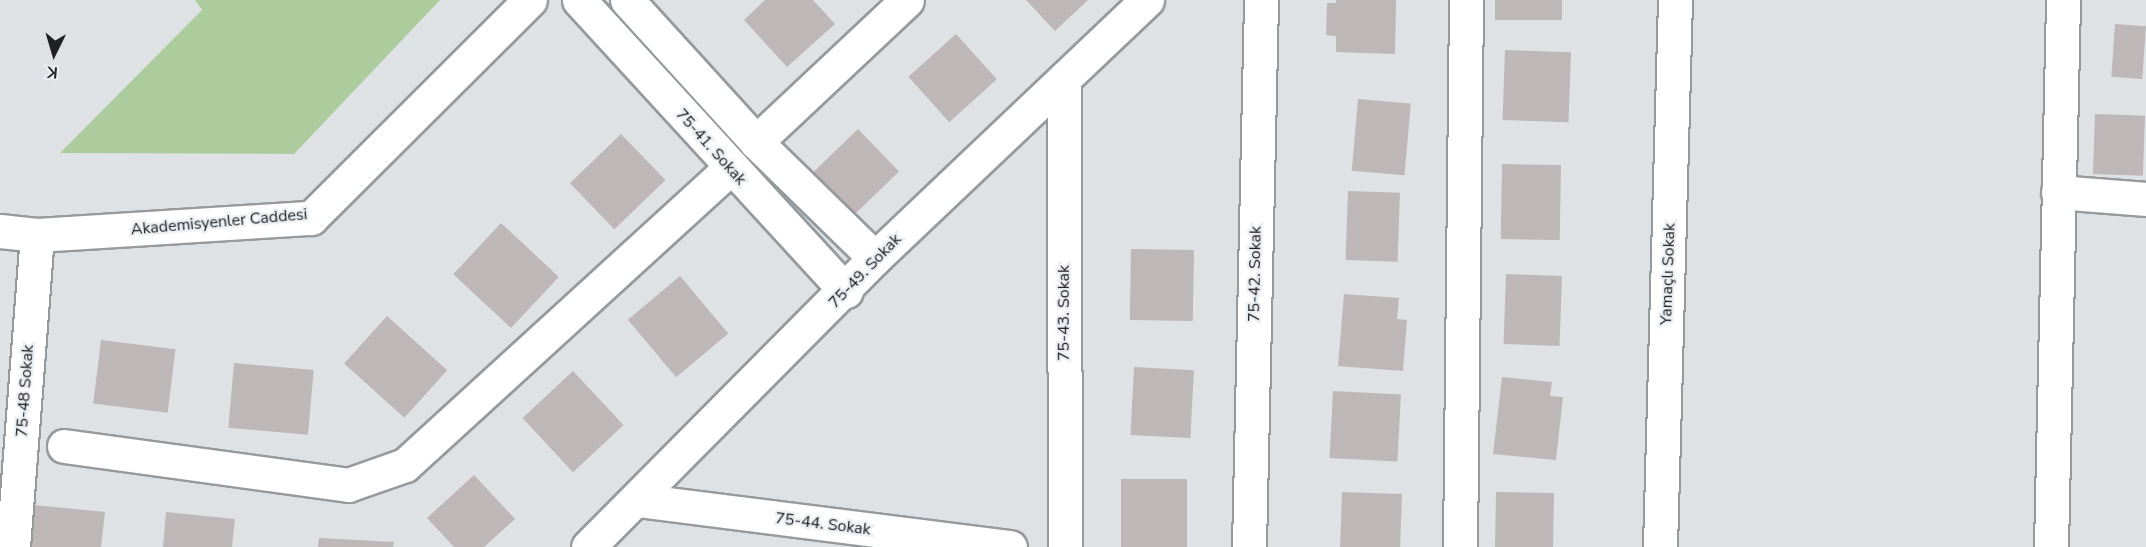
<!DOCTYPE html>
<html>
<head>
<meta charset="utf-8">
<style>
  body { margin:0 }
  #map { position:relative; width:2146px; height:547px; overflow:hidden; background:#dee2e5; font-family:"Nunito Sans",sans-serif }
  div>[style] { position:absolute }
  .green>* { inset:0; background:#adcc9e }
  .building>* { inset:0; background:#bdb7b7; transform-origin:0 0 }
  .roads { filter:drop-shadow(2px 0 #969a9d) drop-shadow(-2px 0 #969a9d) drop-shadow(0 2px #969a9d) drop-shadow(0 -2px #969a9d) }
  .minor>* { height:33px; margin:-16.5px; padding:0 16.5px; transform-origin:16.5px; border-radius:16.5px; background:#fff }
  span { translate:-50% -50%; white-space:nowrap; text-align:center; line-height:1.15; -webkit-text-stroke:4.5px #ebeff3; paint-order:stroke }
  .street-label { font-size:16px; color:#202122 }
  .north { position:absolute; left:24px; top:24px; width:60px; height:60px; -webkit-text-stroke:4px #ebeff3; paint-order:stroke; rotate:185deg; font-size:16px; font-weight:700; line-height:24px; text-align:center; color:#202122 }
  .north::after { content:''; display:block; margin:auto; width:21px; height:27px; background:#202122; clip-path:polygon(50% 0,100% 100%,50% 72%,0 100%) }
</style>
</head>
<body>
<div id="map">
  <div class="green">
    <i style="clip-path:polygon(195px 0,440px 0,294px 154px,60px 153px,202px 10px)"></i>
  </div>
  <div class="building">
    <i style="clip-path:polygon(765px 0,813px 0,835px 24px,787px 67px,744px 20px)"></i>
    <i style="clip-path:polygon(1026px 0,1088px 0,1055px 31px)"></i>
    <i style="clip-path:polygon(1336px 0,1396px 0,1395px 54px,1336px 52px,1336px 36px,1326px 35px,1327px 3px,1336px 3px)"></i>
    <i style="left:1495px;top:0;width:67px;height:20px"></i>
    <i style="left:2115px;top:24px;width:31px;height:53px;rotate:4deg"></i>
    <i style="left:956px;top:34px;width:61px;height:64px;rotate:48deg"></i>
    <i style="left:1505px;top:50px;width:66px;height:70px;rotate:2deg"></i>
    <i style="left:1358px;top:99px;width:53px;height:72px;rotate:5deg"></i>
    <i style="left:2095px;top:114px;width:50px;height:60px;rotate:2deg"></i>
    <i style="left:858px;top:129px;width:59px;height:64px;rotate:46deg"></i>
    <i style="left:621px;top:134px;width:64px;height:71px;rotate:46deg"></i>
    <i style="left:1502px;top:164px;width:59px;height:75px;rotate:1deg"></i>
    <i style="left:1348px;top:191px;width:52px;height:69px;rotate:2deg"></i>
    <i style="left:501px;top:223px;width:79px;height:70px;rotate:43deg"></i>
    <i style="left:1131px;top:249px;width:63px;height:71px;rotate:1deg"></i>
    <i style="left:1506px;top:274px;width:56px;height:70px;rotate:2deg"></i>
    <i style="left:680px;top:276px;width:75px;height:68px;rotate:50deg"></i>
    <i style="clip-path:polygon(1344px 294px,1399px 298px,1397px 319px,1407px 320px,1403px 371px,1338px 366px)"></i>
    <i style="left:387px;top:316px;width:81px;height:64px;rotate:42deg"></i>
    <i style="left:101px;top:340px;width:75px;height:64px;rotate:7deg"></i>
    <i style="left:234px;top:363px;width:80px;height:65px;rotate:5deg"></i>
    <i style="left:1134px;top:367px;width:60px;height:68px;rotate:3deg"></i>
    <i style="left:573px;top:371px;width:74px;height:69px;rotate:47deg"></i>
    <i style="clip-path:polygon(1502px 377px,1552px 382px,1550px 396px,1563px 397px,1556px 460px,1493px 454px)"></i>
    <i style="left:1333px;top:391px;width:68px;height:67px;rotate:3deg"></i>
    <i style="clip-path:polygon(474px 475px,515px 519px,484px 547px,454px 547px,427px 518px)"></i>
    <i style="left:1121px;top:479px;width:66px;height:68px"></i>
    <i style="left:1342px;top:492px;width:60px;height:55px;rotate:2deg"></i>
    <i style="left:1496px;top:492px;width:58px;height:55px;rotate:1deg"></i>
    <i style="clip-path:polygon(34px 505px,105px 512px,101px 547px,30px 547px)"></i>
    <i style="clip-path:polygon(166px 512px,235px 519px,232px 547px,163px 547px)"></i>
    <i style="clip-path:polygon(319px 538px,394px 542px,393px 547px,318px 547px)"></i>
  </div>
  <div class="roads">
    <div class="minor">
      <i style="left:579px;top:0;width:395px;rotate:47.5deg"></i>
      <i style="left:627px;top:0;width:192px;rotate:47.7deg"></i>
      <i style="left:756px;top:142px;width:166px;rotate:44.3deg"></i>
      <i style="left:1064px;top:79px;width:468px;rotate:89.9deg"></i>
      <i style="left:756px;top:142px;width:207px;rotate:-43.2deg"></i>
      <i style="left:2058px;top:192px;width:88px;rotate:4.5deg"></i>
      <i style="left:0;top:231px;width:37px;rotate:6deg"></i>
      <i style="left:37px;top:235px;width:275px;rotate:-3.6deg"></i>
      <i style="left:311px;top:218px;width:309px;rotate:-44.9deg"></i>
      <i style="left:64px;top:446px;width:287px;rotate:7.8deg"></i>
      <i style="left:348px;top:485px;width:60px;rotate:-19.3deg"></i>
      <i style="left:405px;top:465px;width:440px;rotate:-42.4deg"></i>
      <i style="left:637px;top:500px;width:376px;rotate:7.2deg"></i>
      <i style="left:13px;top:547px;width:313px;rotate:-85.6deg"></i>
      <i style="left:588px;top:547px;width:407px;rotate:-45.2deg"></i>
      <i style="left:875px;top:258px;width:375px;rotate:-43.5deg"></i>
      <i style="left:1249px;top:547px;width:547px;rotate:-88.74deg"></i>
      <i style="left:1460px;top:547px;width:547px;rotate:-89.37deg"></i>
      <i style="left:1660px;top:547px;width:547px;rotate:-88.43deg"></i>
      <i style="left:2051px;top:547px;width:547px;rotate:-88.74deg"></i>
    </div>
  </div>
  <div class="street-label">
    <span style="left:711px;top:147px;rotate:48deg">75-41. Sokak</span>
    <span style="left:219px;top:222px;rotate:-5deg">Akademisyenler Caddesi</span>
    <span style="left:865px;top:271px;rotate:-46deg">75-49. Sokak</span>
    <span style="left:1255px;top:274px;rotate:-89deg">75-42. Sokak</span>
    <span style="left:1668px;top:274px;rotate:-88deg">Yamaçlı Sokak</span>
    <span style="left:1064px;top:313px;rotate:-90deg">75-43. Sokak</span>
    <span style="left:25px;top:391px;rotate:-86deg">75-48 Sokak</span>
    <span style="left:823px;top:524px;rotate:7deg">75-44. Sokak</span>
  </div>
  <div class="north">K</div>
</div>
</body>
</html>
